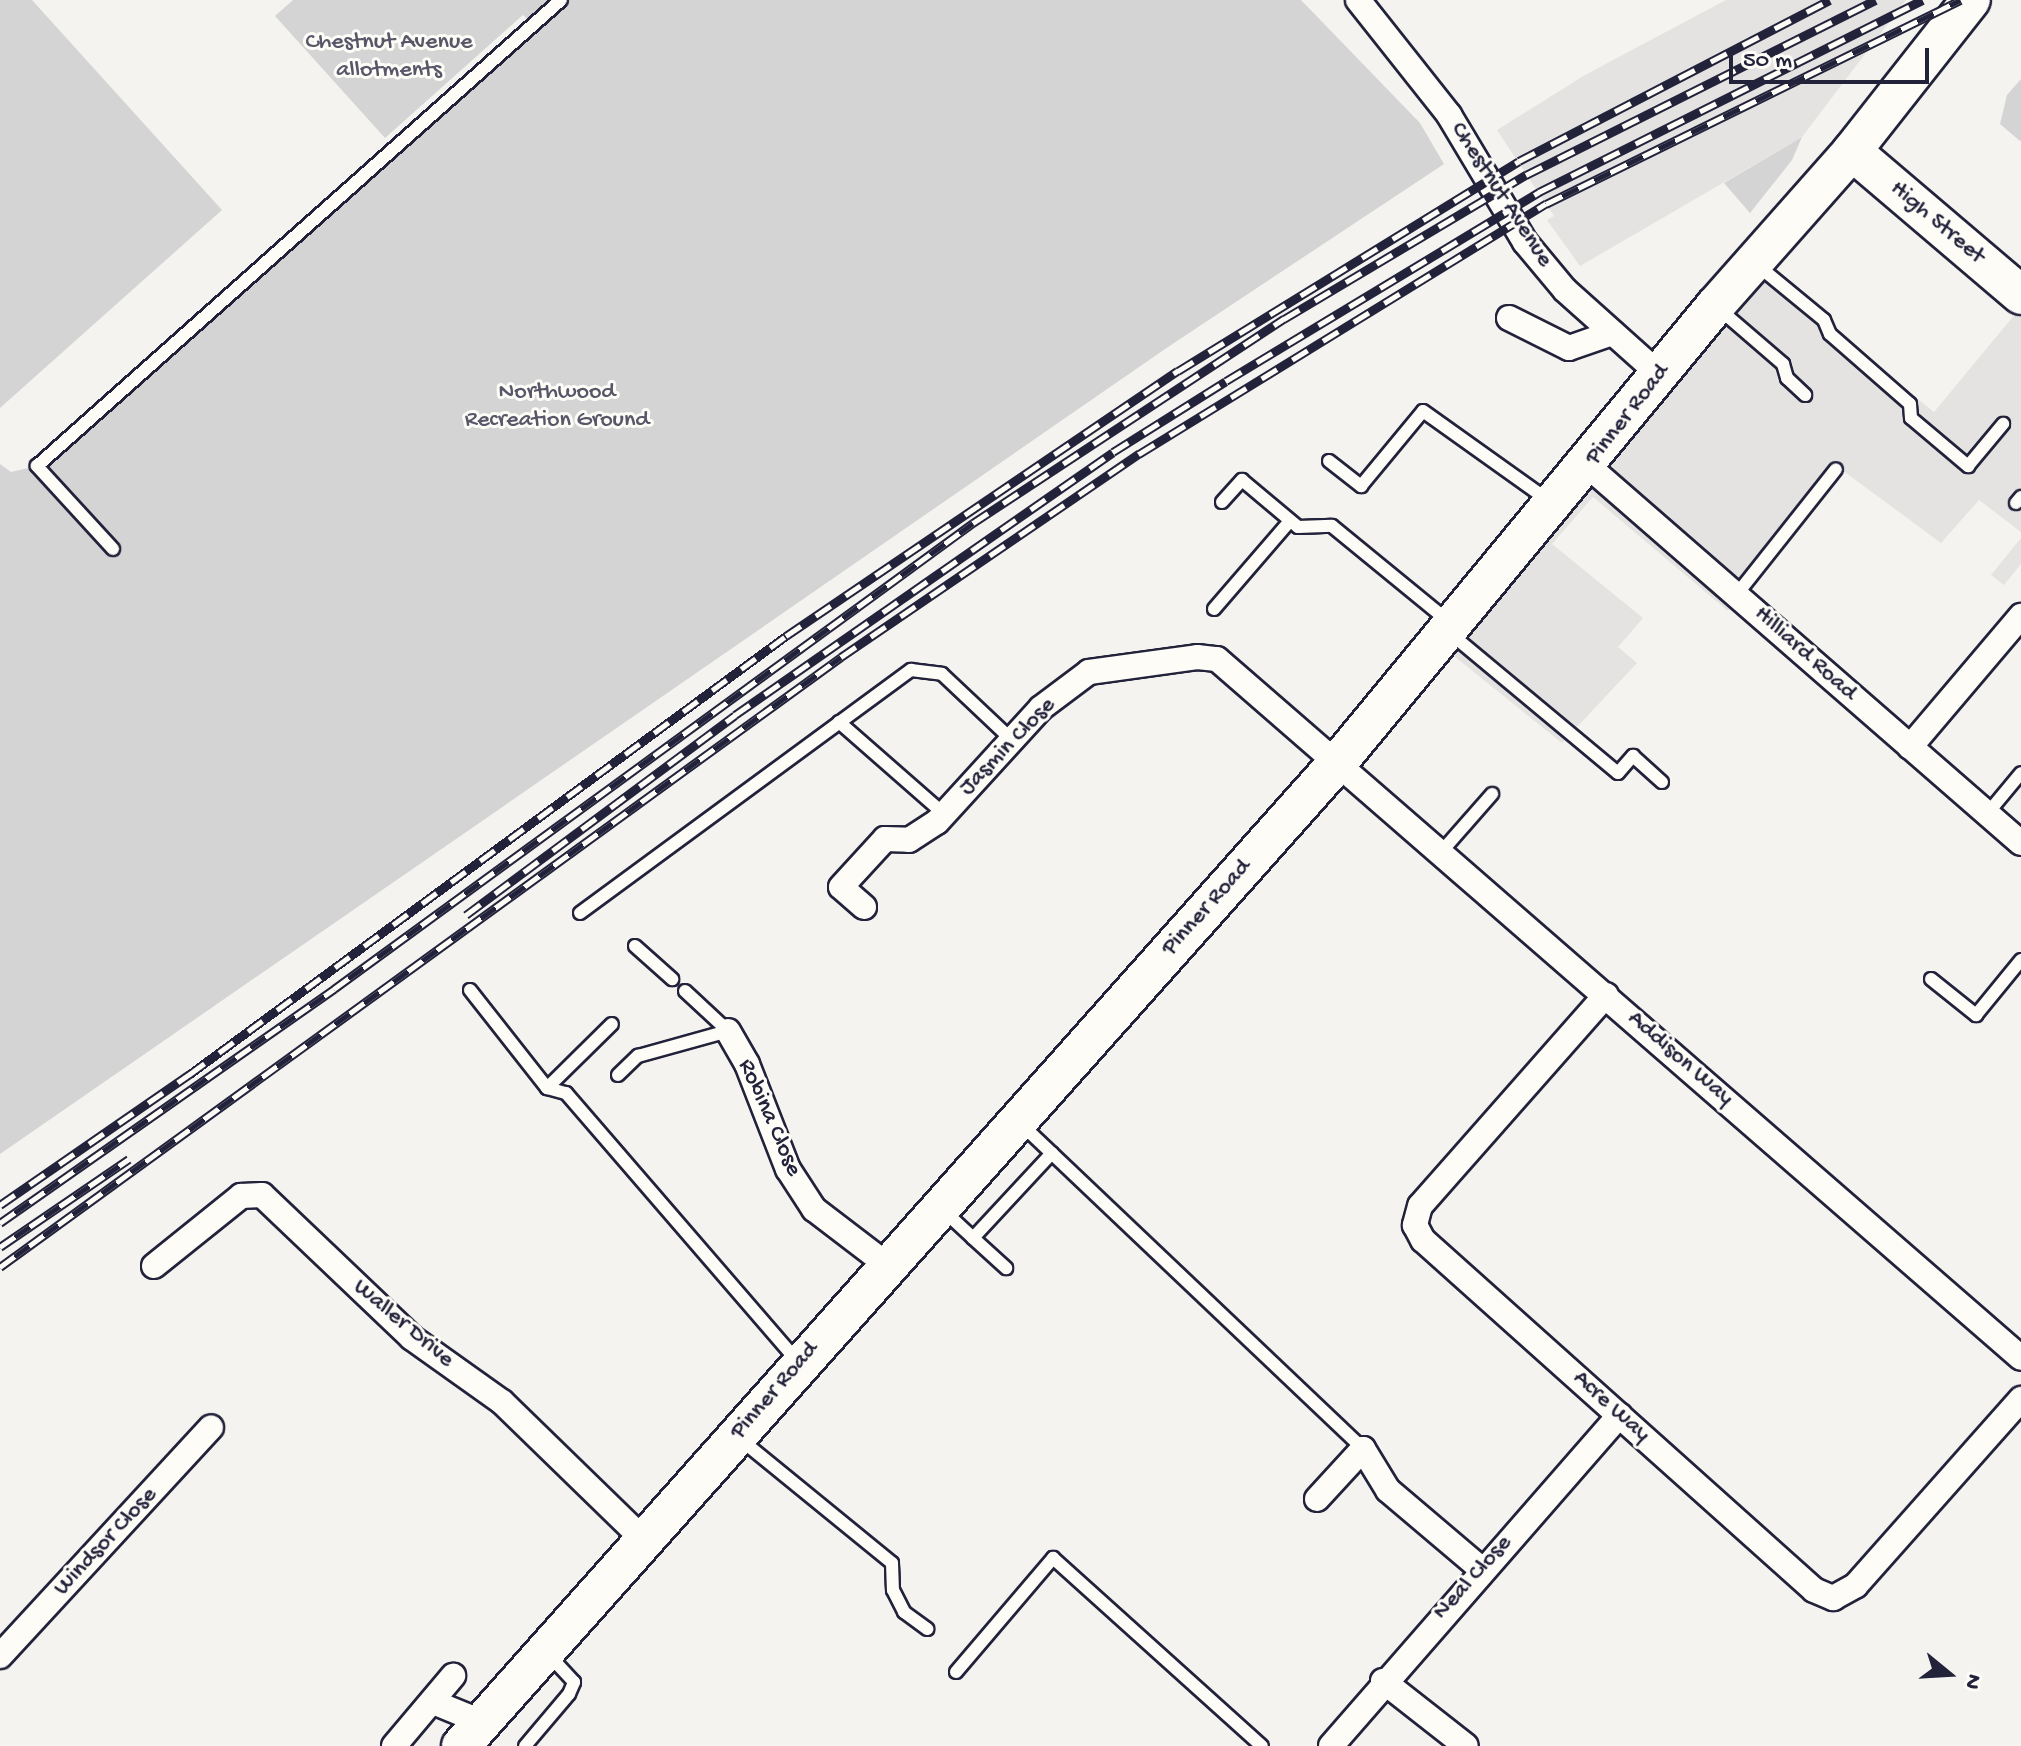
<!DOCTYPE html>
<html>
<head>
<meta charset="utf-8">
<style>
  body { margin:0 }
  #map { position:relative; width:2021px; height:1746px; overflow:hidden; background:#f4f3ef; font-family:"Gochi Hand",sans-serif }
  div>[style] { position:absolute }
  .built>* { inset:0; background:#e4e3e2 }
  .green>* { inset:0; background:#d5d4d5 }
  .roads { filter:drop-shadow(2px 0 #22223b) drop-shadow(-2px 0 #22223b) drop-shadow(0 2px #22223b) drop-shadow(0 -2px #22223b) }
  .service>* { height:12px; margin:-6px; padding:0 6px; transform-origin:6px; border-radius:6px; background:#fdfcf7 }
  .minor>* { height:24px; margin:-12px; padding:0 12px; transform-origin:12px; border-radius:12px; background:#fdfcf7 }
  .primary>* { height:38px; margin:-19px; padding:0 19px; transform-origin:19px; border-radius:19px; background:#fdfcf7 }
  .rail>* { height:9px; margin-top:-4.5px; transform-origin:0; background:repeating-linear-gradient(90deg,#fdfcf7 0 18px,#22223b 0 36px); box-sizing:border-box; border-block:2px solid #22223b }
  span { translate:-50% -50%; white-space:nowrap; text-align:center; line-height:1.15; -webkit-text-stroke:6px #fdfcf7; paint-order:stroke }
  .park-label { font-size:24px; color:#585769 }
  .street-label { font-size:24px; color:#22223b }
  .north { position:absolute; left:1909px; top:1634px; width:80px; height:80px; -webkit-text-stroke:6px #fdfcf7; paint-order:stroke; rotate:108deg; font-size:22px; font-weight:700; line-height:32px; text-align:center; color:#22223b }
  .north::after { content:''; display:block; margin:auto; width:28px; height:36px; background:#22223b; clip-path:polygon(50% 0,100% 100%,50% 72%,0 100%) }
  .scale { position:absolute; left:1729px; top:48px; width:200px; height:36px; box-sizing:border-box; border:4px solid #22223b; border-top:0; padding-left:10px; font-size:24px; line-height:28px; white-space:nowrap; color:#22223b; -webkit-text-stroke:6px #fdfcf7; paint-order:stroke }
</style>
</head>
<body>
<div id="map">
  <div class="built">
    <i style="clip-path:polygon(1726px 0,1906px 0,1802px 137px,1580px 266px,1547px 220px,1554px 216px,1497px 130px,1585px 75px)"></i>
    <i style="clip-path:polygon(1751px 265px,1934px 412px,2021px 307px,2021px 532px,1979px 500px,1941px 543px,1842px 470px,1728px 611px,1593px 497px,1552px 544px,1643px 618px,1618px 647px,1637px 663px,1562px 743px,1439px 644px)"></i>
    <i style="clip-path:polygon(2021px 538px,2021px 564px,2004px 585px,1991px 575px)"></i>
  </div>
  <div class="green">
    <i style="clip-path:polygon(0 0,32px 0,222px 210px,0 408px)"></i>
    <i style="clip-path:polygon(293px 0,1301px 0,1420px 123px,1444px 164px,1168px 347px,0 1154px,0 464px,11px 472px,37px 466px,534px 25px,523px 15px,385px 138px,275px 16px)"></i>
    <i style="clip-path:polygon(2021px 79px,2021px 140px,2020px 141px,2000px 124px,2007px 95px)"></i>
    <i style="clip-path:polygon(1802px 137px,1792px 160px,1750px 213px,1724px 183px)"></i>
  </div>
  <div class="roads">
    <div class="service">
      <i style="left:1756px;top:264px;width:88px;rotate:39.5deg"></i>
      <i style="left:1824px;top:320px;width:15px;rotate:67deg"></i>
      <i style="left:1830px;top:334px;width:106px;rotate:41.2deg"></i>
      <i style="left:1910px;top:404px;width:14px;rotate:86deg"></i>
      <i style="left:1911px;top:418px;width:75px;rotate:40.1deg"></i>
      <i style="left:1968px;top:466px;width:55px;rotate:-50.2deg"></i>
      <i style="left:1718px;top:308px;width:86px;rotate:40.7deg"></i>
      <i style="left:1783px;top:364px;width:15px;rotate:74deg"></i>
      <i style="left:1787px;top:378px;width:25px;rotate:43deg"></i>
      <i style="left:1329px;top:461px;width:41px;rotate:38deg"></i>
      <i style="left:1361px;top:486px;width:97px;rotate:-50.4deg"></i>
      <i style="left:1423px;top:411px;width:155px;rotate:35.5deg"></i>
      <i style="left:1222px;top:502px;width:30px;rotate:-48deg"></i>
      <i style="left:1242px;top:480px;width:73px;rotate:40deg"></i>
      <i style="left:1298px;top:527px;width:34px;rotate:-2deg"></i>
      <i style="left:1332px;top:526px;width:150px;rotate:39.3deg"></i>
      <i style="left:2016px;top:503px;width:8px;rotate:-50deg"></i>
      <i style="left:113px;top:549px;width:113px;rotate:-132.5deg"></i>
      <i style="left:37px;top:466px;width:701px;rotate:-41.65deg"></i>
      <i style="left:1737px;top:594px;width:159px;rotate:-51.6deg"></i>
      <i style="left:1214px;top:609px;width:116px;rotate:-49.2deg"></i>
      <i style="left:1451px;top:634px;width:217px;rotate:39.8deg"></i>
      <i style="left:1618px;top:773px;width:23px;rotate:-49deg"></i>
      <i style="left:1633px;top:756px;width:39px;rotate:42deg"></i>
      <i style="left:839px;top:722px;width:140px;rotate:41.2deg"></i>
      <i style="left:1987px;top:814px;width:53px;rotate:-50.3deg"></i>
      <i style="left:1442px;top:851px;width:76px;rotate:-48.7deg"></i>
      <i style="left:580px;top:913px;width:411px;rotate:-36.3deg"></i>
      <i style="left:911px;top:670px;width:31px;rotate:7deg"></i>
      <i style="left:942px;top:674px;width:96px;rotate:43.3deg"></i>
      <i style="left:635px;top:946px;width:50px;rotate:41.7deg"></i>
      <i style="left:1931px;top:979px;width:58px;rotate:38.7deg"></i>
      <i style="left:1976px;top:1015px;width:71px;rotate:-50.7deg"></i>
      <i style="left:470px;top:990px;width:125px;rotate:51.8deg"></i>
      <i style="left:547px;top:1088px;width:20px;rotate:15deg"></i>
      <i style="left:566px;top:1093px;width:354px;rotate:49.2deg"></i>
      <i style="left:685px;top:991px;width:59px;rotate:42.9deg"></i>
      <i style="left:618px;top:1075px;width:28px;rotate:-44deg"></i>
      <i style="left:638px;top:1056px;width:93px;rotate:-15.5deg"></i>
      <i style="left:547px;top:1088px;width:91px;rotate:-44.6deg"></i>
      <i style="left:1021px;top:1124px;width:472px;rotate:43.5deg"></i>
      <i style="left:943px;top:1210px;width:41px;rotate:43deg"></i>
      <i style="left:973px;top:1238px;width:116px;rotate:-47.1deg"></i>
      <i style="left:973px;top:1238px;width:45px;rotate:42.3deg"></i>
      <i style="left:740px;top:1439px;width:196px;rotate:39.2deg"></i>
      <i style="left:892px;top:1563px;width:27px;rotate:88deg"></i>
      <i style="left:893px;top:1590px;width:25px;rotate:63deg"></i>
      <i style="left:904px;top:1612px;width:29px;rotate:36deg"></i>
      <i style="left:956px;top:1672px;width:150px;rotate:-49.6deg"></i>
      <i style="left:1053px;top:1558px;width:281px;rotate:42deg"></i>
      <i style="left:525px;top:1746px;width:68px;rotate:-49.8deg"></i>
      <i style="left:569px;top:1694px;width:13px;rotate:-67deg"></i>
      <i style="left:574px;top:1682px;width:38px;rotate:-133deg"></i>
    </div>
    <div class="minor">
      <i style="left:1358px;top:0;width:147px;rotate:51.6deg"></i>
      <i style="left:1449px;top:115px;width:148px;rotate:59.1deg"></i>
      <i style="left:1525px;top:242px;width:62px;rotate:50.2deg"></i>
      <i style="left:1565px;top:290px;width:127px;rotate:41.8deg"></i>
      <i style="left:1509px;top:318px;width:67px;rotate:26.6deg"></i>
      <i style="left:1569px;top:348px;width:46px;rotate:-19.2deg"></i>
      <i style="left:1588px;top:466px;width:574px;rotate:41.05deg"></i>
      <i style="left:1910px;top:747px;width:172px;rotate:-49.7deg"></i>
      <i style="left:864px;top:907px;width:30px;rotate:-139deg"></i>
      <i style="left:841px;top:887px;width:65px;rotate:-47.5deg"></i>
      <i style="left:885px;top:839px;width:24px;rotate:2deg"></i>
      <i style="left:909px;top:840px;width:33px;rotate:-33deg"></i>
      <i style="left:937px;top:822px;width:154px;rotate:-47.6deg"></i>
      <i style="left:1041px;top:708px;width:60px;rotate:-36.9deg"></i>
      <i style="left:1089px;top:672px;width:109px;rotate:-7.9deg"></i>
      <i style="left:1197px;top:657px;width:20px;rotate:6deg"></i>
      <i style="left:1217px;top:659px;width:1065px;rotate:41deg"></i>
      <i style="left:1606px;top:995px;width:281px;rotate:131.4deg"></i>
      <i style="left:1420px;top:1206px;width:20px;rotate:105deg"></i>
      <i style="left:1415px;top:1225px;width:17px;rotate:62deg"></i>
      <i style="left:1423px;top:1240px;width:525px;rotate:41.83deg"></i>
      <i style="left:1814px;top:1590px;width:21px;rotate:23deg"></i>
      <i style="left:1833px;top:1598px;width:26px;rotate:-29deg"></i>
      <i style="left:1856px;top:1585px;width:249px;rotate:-48.4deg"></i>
      <i style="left:728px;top:1031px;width:38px;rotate:60deg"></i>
      <i style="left:747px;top:1064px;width:113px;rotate:68.7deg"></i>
      <i style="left:788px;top:1169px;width:48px;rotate:57deg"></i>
      <i style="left:814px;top:1209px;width:91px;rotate:37.4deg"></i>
      <i style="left:154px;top:1266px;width:112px;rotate:-38.8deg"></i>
      <i style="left:241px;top:1196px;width:21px;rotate:-3deg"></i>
      <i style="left:262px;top:1195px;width:207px;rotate:43.6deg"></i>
      <i style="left:412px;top:1338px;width:110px;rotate:35.4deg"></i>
      <i style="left:502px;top:1402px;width:198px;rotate:44.2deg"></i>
      <i style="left:1317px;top:1499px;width:68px;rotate:-47.4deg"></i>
      <i style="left:1363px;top:1449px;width:48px;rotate:58.6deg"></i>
      <i style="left:1388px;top:1490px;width:122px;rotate:40.3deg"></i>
      <i style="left:0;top:1656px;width:311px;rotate:-47.3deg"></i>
      <i style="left:1383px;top:1681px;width:105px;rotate:38.1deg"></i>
      <i style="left:433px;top:1702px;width:53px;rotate:22.2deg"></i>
      <i style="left:394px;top:1746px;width:92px;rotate:-49.9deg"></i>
      <i style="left:1331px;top:1746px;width:439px;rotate:-48.9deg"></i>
    </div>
    <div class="primary">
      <i style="left:1852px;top:151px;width:222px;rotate:40.4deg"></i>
      <i style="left:461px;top:1746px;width:1320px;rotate:-48.29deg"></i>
      <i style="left:1339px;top:761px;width:590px;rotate:-50.43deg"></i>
      <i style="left:1715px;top:306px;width:207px;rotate:-48.5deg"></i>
      <i style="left:1852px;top:151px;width:192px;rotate:-51.8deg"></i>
    </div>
  </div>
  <div class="rail">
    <i style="left:466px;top:915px;width:335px;rotate:-36.6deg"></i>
    <i style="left:735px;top:715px;width:460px;rotate:-34.8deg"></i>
    <i style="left:1113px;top:452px;width:133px;rotate:-32.1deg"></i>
    <i style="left:1226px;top:381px;width:366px;rotate:-31.1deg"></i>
    <i style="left:1539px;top:192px;width:429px;rotate:-26.6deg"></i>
    <i style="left:0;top:1205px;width:231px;rotate:-34.6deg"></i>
    <i style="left:190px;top:1074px;width:740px;rotate:-36.31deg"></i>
    <i style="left:786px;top:636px;width:473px;rotate:-34.1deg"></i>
    <i style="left:1178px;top:371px;width:400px;rotate:-31.6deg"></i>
    <i style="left:1519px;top:161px;width:350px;rotate:-27.4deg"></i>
    <i style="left:0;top:1223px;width:408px;rotate:-35deg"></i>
    <i style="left:334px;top:989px;width:791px;rotate:-36.1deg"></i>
    <i style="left:973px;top:523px;width:372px;rotate:-33.3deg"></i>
    <i style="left:1284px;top:319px;width:282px;rotate:-30.8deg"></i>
    <i style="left:1526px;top:175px;width:391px;rotate:-26.6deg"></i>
    <i style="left:0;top:1247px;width:156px;rotate:-34.3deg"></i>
    <i style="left:0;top:1267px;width:1039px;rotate:-35.95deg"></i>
    <i style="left:841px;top:657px;width:361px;rotate:-34.3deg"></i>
    <i style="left:1139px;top:454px;width:478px;rotate:-31.6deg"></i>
    <i style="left:1546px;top:204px;width:462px;rotate:-26.2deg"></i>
  </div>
  <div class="park-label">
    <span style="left:389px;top:57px">Chestnut Avenue<br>allotments</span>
    <span style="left:557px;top:407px">Northwood<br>Recreation Ground</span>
  </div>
  <div class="street-label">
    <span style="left:1501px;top:195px;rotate:57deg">Chestnut Avenue</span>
    <span style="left:1937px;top:223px;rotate:40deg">High Street</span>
    <span style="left:1628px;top:415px;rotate:-52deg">Pinner Road</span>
    <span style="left:1805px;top:654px;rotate:42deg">Hilliard Road</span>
    <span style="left:1008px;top:747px;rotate:-46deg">Jasmin Close</span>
    <span style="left:1207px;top:908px;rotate:-48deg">Pinner Road</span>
    <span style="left:1680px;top:1059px;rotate:41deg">Addison Way</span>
    <span style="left:769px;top:1118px;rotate:66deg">Robina Close</span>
    <span style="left:403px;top:1324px;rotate:40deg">Waller Drive</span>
    <span style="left:775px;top:1391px;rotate:-49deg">Pinner Road</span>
    <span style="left:1611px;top:1407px;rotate:42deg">Acre Way</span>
    <span style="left:106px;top:1542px;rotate:-47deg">Windsor Close</span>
    <span style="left:1473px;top:1578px;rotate:-48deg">Neal Close</span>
  </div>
  <div class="north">N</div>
  <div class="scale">50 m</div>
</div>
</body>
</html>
